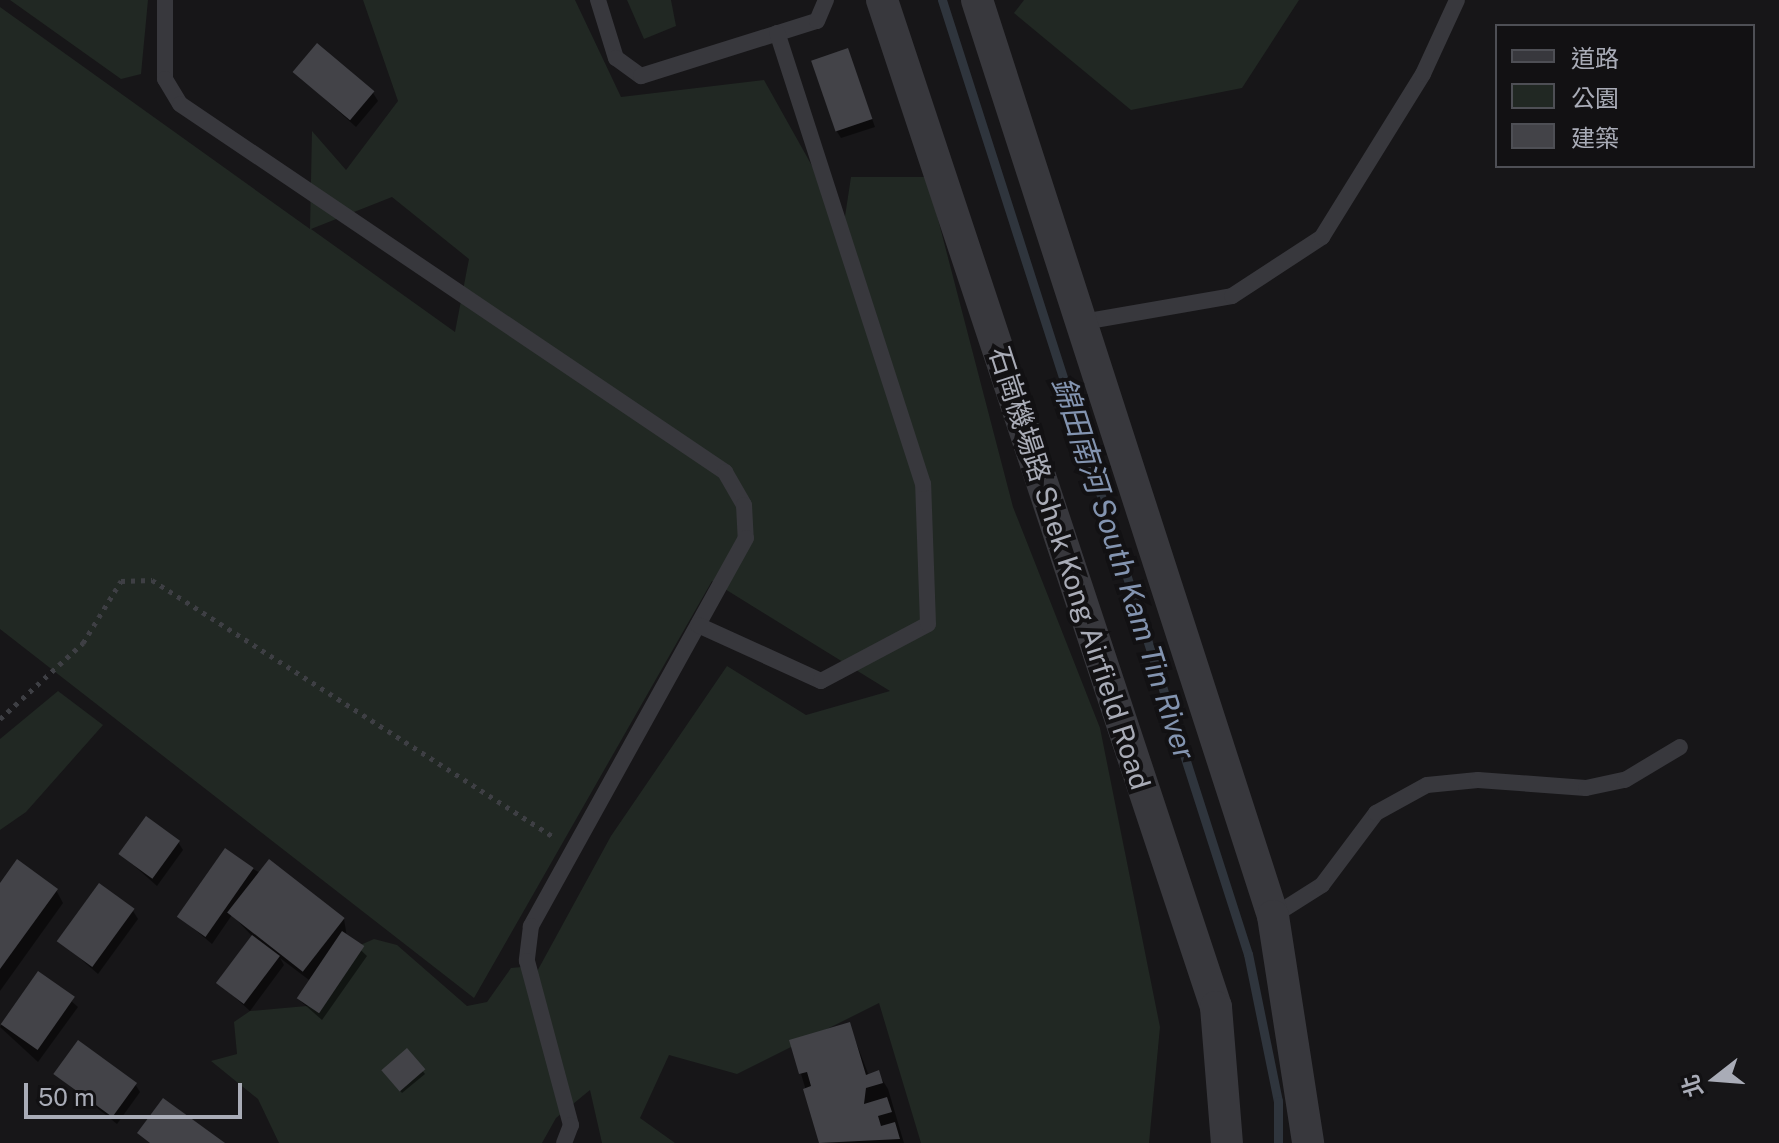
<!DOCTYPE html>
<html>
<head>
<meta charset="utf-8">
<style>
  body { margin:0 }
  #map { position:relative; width:1779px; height:1143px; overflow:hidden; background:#171618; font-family:"Public Sans","Noto Sans TC",sans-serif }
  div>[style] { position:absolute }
  .green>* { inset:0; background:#212823 }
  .shadow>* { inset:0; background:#0007 }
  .stream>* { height:9px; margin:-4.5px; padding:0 4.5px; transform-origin:4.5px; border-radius:4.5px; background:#2f353d }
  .building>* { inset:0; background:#434348; transform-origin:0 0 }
  .path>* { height:5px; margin-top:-2.5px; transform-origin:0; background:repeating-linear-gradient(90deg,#3e3f44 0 4px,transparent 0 10px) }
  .service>* { height:16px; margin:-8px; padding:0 8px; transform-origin:8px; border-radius:8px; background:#38383d }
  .minor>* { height:32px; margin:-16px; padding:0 16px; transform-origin:16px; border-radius:16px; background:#38383d }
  span { translate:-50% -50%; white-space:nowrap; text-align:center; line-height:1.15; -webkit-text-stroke:8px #121113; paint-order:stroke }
  .street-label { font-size:28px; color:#a9acb7 }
  .water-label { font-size:30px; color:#8394b0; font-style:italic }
  .legend { position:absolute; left:1495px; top:24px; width:260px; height:144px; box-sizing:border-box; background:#121113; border:2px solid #4e4f55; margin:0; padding:10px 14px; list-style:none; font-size:24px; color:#a9acb7 }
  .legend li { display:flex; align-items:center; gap:16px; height:40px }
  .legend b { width:40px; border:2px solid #4e4f55 }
  .north { position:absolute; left:1675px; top:1039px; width:80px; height:80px; -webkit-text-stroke:6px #121113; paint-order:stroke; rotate:253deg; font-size:22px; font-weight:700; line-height:32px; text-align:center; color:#a9acb7 }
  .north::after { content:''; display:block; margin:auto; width:28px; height:36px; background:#a9acb7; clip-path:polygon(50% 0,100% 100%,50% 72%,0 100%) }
  .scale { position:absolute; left:24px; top:1083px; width:218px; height:36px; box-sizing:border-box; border:4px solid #a9acb7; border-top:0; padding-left:10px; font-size:24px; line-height:28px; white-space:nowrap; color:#a9acb7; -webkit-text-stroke:6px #121113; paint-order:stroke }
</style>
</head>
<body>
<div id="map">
  <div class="green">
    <i style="clip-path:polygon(10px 0,148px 0,141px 74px,121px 79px)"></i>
    <i style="clip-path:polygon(evenodd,363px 0,575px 0,621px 97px,764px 80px,844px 223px,851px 177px,927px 177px,1013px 507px,1100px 728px,1160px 1027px,1149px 1143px,921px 1143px,879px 1003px,737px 1074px,669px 1055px,640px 1118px,675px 1143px,602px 1143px,590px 1090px,556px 1118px,542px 1143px,279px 1143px,258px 1099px,211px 1061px,237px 1054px,234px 1022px,250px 1011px,318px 1005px,358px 946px,374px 939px,397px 945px,467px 1006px,487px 1002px,511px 968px,522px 967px,528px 988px,611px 836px,727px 666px,806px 715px,890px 691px,712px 581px,474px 998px,0 629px,0 7px,310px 229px,312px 131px,346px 170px,398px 101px,363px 0,392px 197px,469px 259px,455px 332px,311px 229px,392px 197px)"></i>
    <i style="clip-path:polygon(627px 0,671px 0,676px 26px,644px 39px)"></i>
    <i style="clip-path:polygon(1024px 0,1299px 0,1242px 88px,1131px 110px,1014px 13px)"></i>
    <i style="clip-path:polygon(58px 691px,103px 725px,26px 812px,0 830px,0 739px)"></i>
  </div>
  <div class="shadow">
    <i style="clip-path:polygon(847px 50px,875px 127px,841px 138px,836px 130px)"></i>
    <i style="clip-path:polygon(296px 73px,373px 93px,378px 101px,356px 127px)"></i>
    <i style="clip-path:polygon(178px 842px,183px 850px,157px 886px,121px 854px)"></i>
    <i style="clip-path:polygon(253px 869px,344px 919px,347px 937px,367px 956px,322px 1020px,297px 998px,309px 980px,280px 958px,284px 965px,250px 1011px,219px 983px,253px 937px,232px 915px,212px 944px,180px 917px)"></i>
    <i style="clip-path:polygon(0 886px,56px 890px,63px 903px,0 991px)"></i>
    <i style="clip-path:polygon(133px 911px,138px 919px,98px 974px,60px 941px)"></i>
    <i style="clip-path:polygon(39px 973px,78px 1007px,38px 1062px,0 1027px)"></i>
    <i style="clip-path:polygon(849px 1024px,869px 1076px,878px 1073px,888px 1089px,904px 1143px,822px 1143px,801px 1074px)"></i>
    <i style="clip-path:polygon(407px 1051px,425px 1074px,402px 1093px,386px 1074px)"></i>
    <i style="clip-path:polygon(55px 1074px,135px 1084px,140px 1092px,117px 1124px)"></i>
  </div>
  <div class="stream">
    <i style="left:942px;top:0;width:1002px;rotate:72.22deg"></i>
    <i style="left:1248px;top:954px;width:150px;rotate:78.5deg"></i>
    <i style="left:1278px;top:1101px;width:42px;rotate:90deg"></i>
  </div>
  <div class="building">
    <i style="left:317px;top:43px;width:75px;height:38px;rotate:40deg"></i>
    <i style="left:848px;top:48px;width:75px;height:39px;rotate:71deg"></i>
    <i style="left:146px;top:816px;width:42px;height:47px;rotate:36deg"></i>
    <i style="left:225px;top:848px;width:35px;height:84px;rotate:35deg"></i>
    <i style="clip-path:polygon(17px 859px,58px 889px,0 969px,0 883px)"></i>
    <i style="left:269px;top:859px;width:96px;height:68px;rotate:38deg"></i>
    <i style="left:99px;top:883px;width:44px;height:72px;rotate:36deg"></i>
    <i style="left:342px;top:931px;width:27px;height:81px;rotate:34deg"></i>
    <i style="left:252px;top:935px;width:35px;height:60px;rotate:37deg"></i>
    <i style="left:38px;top:971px;width:45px;height:65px;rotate:35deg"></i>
    <i style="clip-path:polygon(850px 1022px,866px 1075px,879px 1070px,883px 1083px,866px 1088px,864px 1104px,887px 1097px,892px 1112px,878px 1116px,881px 1126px,895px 1122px,900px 1139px,819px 1143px,803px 1089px,811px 1086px,807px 1072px,799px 1074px,789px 1040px)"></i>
    <i style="left:78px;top:1040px;width:73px;height:42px;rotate:36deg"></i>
    <i style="left:407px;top:1048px;width:28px;height:34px;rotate:49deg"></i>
    <i style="clip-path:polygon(163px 1098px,225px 1143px,150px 1143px,137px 1133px)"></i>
  </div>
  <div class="path">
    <i style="left:0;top:719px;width:113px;rotate:-42.5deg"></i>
    <i style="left:83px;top:643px;width:73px;rotate:-58.5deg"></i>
    <i style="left:121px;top:581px;width:31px;rotate:-2deg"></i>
    <i style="left:152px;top:580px;width:479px;rotate:32.6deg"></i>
  </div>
  <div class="service">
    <i style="left:165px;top:0;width:79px;rotate:90deg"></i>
    <i style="left:165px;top:79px;width:29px;rotate:59deg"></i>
    <i style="left:180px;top:104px;width:658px;rotate:34.03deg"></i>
    <i style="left:725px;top:472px;width:38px;rotate:60deg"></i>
    <i style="left:744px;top:505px;width:33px;rotate:87deg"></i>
    <i style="left:746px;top:538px;width:444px;rotate:119deg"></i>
    <i style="left:531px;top:926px;width:35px;rotate:97deg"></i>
    <i style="left:527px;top:961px;width:170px;rotate:75deg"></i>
    <i style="left:571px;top:1125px;width:19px;rotate:111deg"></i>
    <i style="left:598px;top:0;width:61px;rotate:72.8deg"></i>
    <i style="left:616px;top:58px;width:31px;rotate:36deg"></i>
    <i style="left:641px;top:76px;width:184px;rotate:-17.4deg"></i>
    <i style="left:817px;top:21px;width:23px;rotate:-67deg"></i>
    <i style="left:1083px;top:322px;width:151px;rotate:-9.9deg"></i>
    <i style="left:1232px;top:296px;width:108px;rotate:-33.2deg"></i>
    <i style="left:1322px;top:237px;width:192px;rotate:-58.2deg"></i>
    <i style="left:1423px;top:74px;width:81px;rotate:-65.3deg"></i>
    <i style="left:698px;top:625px;width:135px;rotate:24.5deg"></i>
    <i style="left:821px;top:681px;width:121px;rotate:-28deg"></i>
    <i style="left:928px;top:624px;width:140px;rotate:-92deg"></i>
    <i style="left:923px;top:484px;width:474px;rotate:-107.9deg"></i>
    <i style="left:1273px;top:916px;width:58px;rotate:-32.3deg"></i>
    <i style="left:1322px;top:885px;width:90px;rotate:-53.1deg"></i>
    <i style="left:1376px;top:813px;width:58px;rotate:-28.8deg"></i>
    <i style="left:1427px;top:785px;width:51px;rotate:-5.6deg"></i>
    <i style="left:1478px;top:780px;width:108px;rotate:4.2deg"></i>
    <i style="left:1586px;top:788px;width:40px;rotate:-12deg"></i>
    <i style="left:1625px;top:780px;width:64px;rotate:-31deg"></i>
  </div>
  <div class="minor">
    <i style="left:882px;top:0;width:1061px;rotate:71.65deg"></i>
    <i style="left:1216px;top:1007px;width:136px;rotate:85.4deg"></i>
    <i style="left:977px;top:0;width:963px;rotate:72.09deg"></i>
    <i style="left:1273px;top:916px;width:230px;rotate:81.2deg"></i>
  </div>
  <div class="street-label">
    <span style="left:1070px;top:568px;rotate:72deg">石崗機場路 Shek Kong Airfield Road</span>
  </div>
  <div class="water-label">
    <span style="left:1124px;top:568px;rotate:72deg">錦田南河 South Kam Tin River</span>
  </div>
  <ul class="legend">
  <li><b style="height:10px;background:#38383d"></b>道路</li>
  <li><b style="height:22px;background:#212823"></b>公園</li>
  <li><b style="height:22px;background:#434348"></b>建築</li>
  </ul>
  <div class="north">北</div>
  <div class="scale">50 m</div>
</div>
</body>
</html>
